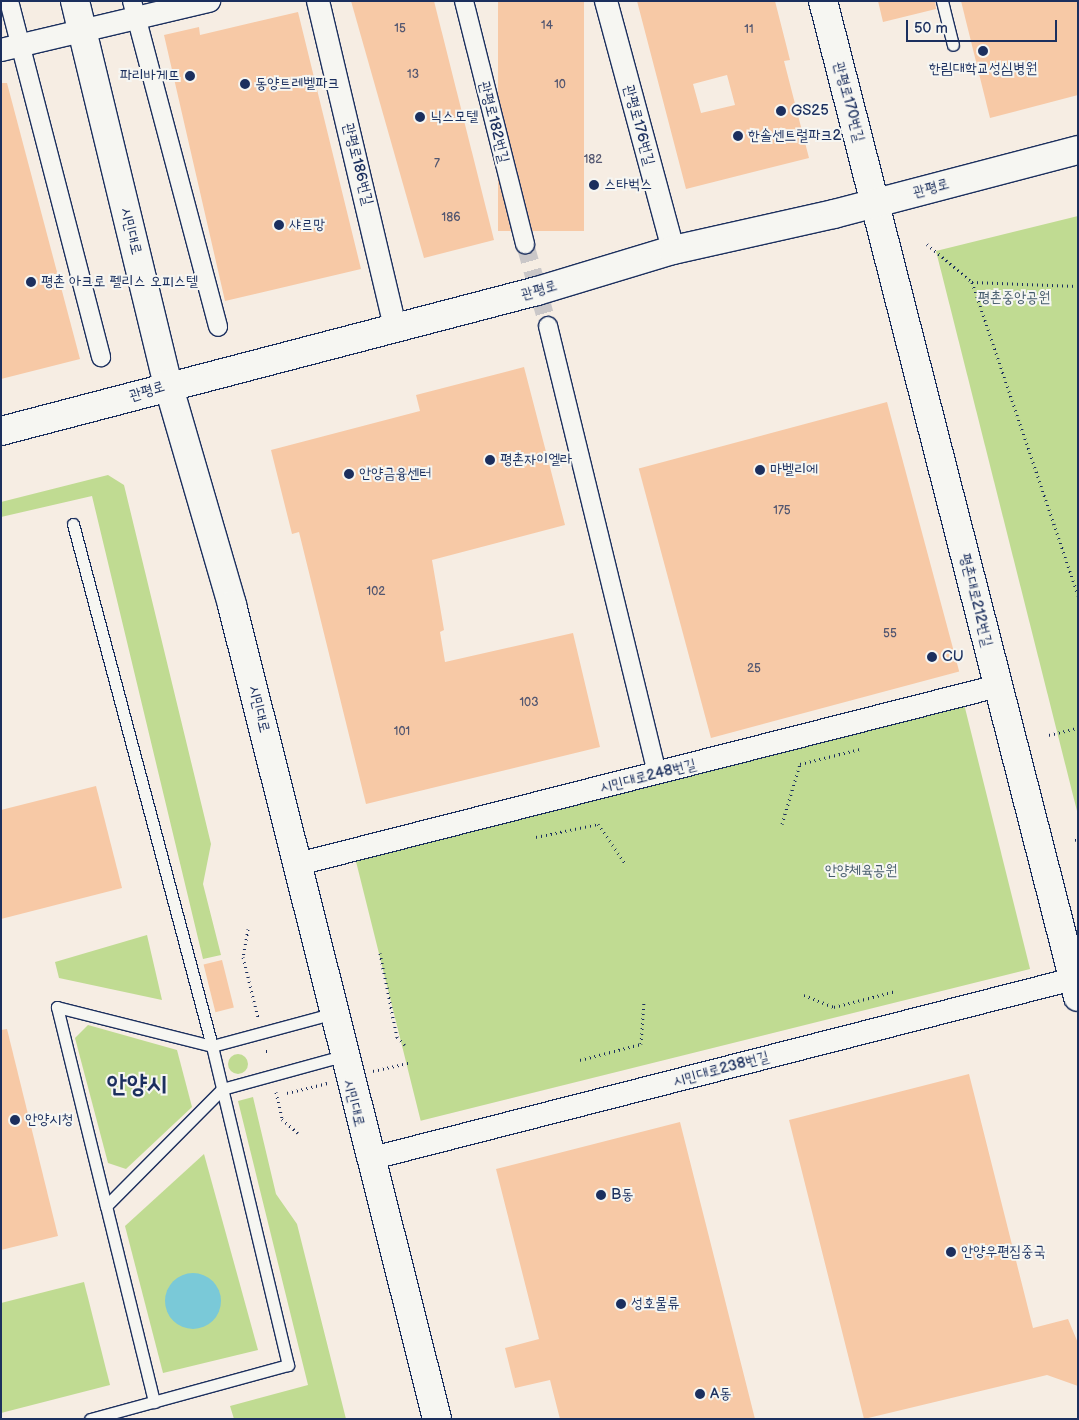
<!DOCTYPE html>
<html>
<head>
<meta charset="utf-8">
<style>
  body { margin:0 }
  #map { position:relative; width:1079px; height:1420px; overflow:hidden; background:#f6ede3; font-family:"Balsamiq Sans","Poor Story",sans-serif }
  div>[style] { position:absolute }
  .green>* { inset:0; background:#c0db92; transform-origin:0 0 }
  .round { border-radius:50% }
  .water>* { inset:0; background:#7ac9d8 }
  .building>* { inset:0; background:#f7c9a6; transform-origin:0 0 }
  .pedestrian-tunnel>* { height:18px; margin-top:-9px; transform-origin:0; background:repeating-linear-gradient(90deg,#cac7c8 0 18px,transparent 0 27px) }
  .path>* { height:3px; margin-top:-1.5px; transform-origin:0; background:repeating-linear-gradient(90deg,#1b2f5e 0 1px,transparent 0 5px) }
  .roads { filter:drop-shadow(1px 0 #1b2f5e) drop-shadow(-1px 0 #1b2f5e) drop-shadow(0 1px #1b2f5e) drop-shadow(0 -1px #1b2f5e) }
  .service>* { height:11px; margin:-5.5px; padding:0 5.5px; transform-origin:5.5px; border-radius:5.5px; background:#f6f6f2 }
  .pedestrian>* { height:18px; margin:-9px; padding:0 9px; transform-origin:9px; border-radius:9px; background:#f6f6f2 }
  .minor>* { height:22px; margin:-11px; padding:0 11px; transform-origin:11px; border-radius:11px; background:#f6f6f2 }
  .tertiary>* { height:28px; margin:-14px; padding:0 14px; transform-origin:14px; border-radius:14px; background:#f6f6f2 }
  .dots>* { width:14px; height:14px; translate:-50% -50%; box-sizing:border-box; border:2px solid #f6f6f2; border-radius:50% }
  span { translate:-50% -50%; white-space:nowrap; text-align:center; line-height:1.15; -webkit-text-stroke:4px #f6f6f2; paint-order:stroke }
  .number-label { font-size:12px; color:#525670 }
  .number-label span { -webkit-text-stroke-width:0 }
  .poi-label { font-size:15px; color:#1b2f5e }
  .right { translate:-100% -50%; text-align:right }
  .left { translate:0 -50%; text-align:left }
  .street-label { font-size:15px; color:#1b2f5e }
  .park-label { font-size:15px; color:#445a6b }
  .town-label { font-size:25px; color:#1b2f5e; font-weight:700 }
  .frame { position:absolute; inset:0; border:2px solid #1b2f5e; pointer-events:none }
  .scale { position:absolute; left:906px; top:20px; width:151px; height:22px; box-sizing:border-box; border:2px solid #1b2f5e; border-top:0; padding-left:6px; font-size:15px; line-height:18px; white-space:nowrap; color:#1b2f5e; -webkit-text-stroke:4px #f6f6f2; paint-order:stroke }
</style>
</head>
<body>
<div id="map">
  <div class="green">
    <i style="clip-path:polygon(1078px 216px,1078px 815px,936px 251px)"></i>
    <i style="clip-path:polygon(108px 475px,124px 485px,211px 844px,203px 884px,221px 955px,203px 959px,92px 496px,1px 517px,1px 502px)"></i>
    <i style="left:964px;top:704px;width:273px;height:628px;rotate:76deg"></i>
    <i style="clip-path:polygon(147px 935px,162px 1000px,59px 978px,55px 962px)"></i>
    <i style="clip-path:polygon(88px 1025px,177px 1050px,192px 1107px,126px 1169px,108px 1163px,75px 1038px)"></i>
    <i class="round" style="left:228px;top:1054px;width:20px;height:20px"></i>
    <i style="clip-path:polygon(253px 1097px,276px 1194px,297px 1224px,346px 1419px,234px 1419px,230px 1406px,308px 1385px,238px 1101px)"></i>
    <i style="clip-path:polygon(204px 1154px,258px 1350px,163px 1373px,125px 1226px)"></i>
    <i style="clip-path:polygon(84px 1282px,110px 1385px,1px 1413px,1px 1303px)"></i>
  </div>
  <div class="water">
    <i class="round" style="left:165px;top:1273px;width:56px;height:56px"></i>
  </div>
  <div class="building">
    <i style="clip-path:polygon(351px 1px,434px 1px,494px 240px,424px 258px)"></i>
    <i style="left:498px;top:1px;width:86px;height:230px"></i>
    <i style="clip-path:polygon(evenodd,637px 1px,775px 1px,790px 60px,784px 61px,809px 158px,686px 189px,637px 1px,727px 75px,735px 105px,701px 113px,693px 84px,727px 75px)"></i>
    <i style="clip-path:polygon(878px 1px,935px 1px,936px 9px,883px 22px)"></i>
    <i style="clip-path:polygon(961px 1px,1078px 1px,1078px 95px,990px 118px)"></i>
    <i style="clip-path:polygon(298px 12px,361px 269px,225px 301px,164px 35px,199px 27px,200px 35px)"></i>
    <i style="clip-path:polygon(1px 83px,7px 83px,80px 359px,1px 379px)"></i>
    <i style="clip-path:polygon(524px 367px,565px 525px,432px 560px,444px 630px,440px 632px,445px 662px,573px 633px,600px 747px,366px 804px,299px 532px,292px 534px,271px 450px,420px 411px,416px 395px)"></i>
    <i style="left:887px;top:402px;width:279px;height:257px;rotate:75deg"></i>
    <i style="clip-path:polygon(96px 786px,122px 888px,1px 919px,1px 810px)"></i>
    <i style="left:222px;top:960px;width:49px;height:19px;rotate:76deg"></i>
    <i style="clip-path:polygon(7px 1029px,58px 1236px,1px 1250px,1px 1030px)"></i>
    <i style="clip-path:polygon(969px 1074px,1033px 1328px,1068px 1319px,1078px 1343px,1078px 1386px,1047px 1375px,864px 1419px,789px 1120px)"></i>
    <i style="clip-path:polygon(680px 1122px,755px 1419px,560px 1419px,550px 1380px,515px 1388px,505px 1348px,539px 1339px,496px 1169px)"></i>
  </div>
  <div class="pedestrian-tunnel">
    <i style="left:525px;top:244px;width:85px;rotate:74.3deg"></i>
  </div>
  <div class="path">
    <i style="left:927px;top:244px;width:59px;rotate:40.2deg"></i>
    <i style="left:972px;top:282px;width:331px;rotate:71.3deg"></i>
    <i style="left:972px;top:282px;width:106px;rotate:2.2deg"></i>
    <i style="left:1049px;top:735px;width:30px;rotate:-14deg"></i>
    <i style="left:782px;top:824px;width:63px;rotate:-73.3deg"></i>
    <i style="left:800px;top:764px;width:62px;rotate:-14deg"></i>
    <i style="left:536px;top:837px;width:63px;rotate:-11.8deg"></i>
    <i style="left:598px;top:824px;width:47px;rotate:55.3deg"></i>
    <i style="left:1075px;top:840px;width:3px;rotate:-18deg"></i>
    <i style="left:248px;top:929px;width:28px;rotate:100deg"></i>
    <i style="left:243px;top:957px;width:62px;rotate:76deg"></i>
    <i style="left:380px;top:953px;width:86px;rotate:78.6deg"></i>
    <i style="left:397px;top:1037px;width:11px;rotate:45deg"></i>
    <i style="left:804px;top:995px;width:32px;rotate:22deg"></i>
    <i style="left:834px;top:1007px;width:64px;rotate:-14.5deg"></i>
    <i style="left:266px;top:1051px;width:2px"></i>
    <i style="left:580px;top:1060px;width:63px;rotate:-14.7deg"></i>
    <i style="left:641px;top:1044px;width:43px;rotate:-86deg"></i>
    <i style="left:373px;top:1071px;width:37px;rotate:-13deg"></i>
    <i style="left:276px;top:1092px;width:28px;rotate:77deg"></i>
    <i style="left:282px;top:1119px;width:21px;rotate:41deg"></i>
    <i style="left:287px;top:1093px;width:42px;rotate:-13.7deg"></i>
  </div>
  <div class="roads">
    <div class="service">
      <i style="left:942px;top:1px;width:45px;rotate:76deg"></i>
      <i style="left:73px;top:524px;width:540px;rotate:75.09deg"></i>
      <i style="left:212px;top:1046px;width:328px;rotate:76.6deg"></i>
      <i style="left:288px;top:1365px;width:205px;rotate:164.7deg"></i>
      <i style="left:331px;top:1014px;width:123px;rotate:164.9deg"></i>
      <i style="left:212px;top:1046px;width:160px;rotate:-165.9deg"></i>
      <i style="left:57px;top:1007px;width:205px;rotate:76.2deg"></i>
      <i style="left:106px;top:1206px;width:165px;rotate:-45.2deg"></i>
      <i style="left:222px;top:1089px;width:125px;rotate:-15.3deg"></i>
      <i style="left:106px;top:1206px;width:202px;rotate:76.2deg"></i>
    </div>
    <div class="pedestrian">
      <i style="left:9px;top:1px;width:368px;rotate:75.5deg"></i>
      <i style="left:132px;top:1px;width:337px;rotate:75.2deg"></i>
      <i style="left:464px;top:1px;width:251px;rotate:75.9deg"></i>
      <i style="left:548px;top:326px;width:461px;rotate:76.3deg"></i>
    </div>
    <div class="minor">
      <i style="left:318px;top:1px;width:336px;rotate:76.7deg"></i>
      <i style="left:606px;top:1px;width:258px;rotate:74.9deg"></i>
      <i style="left:1px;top:50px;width:214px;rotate:-13.3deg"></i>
      <i style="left:298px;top:864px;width:722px;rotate:-14.27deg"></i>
      <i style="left:369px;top:1159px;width:727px;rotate:-14.34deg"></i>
    </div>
    <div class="tertiary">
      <i style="left:75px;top:1px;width:394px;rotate:76.4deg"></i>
      <i style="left:168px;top:384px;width:230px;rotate:73.8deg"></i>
      <i style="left:232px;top:605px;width:839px;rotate:75.86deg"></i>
      <i style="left:823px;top:1px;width:1028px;rotate:75.64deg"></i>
      <i style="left:1px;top:431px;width:554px;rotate:-14.64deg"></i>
      <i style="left:537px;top:291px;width:142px;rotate:-16.8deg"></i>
      <i style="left:673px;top:250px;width:165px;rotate:-12.6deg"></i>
      <i style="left:834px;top:214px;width:252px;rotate:-14.7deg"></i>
    </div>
  </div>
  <div class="dots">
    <i style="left:983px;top:51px;background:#1b2f5e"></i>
    <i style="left:190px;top:76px;background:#1b2f5e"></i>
    <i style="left:245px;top:84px;background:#1b2f5e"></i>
    <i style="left:781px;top:111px;background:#1b2f5e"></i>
    <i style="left:420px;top:117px;background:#1b2f5e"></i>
    <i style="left:738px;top:136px;background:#1b2f5e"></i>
    <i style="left:594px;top:185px;background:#1b2f5e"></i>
    <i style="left:279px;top:225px;background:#1b2f5e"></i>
    <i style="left:31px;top:282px;background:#1b2f5e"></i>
    <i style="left:490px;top:460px;background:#1b2f5e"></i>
    <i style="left:760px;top:470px;background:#1b2f5e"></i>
    <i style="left:349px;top:474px;background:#1b2f5e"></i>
    <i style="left:932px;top:657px;background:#1b2f5e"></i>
    <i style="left:15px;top:1120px;background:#1b2f5e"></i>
    <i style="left:601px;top:1195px;background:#1b2f5e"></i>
    <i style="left:951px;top:1252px;background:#1b2f5e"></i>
    <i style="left:621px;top:1304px;background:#1b2f5e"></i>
    <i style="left:700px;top:1394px;background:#1b2f5e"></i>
  </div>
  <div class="number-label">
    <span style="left:547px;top:26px">14</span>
    <span style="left:400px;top:29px">15</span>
    <span style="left:749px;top:30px">11</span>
    <span style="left:413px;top:75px">13</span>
    <span style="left:560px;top:85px">10</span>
    <span style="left:593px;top:160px">182</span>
    <span style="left:437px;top:164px">7</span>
    <span style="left:451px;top:218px">186</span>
    <span style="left:782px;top:511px">175</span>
    <span style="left:376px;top:592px">102</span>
    <span style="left:890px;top:634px">55</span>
    <span style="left:754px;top:669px">25</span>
    <span style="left:529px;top:703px">103</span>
    <span style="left:402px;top:732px">101</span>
  </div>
  <div class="poi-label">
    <span style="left:983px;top:69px">한림대학교성심병원</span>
    <span class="right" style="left:180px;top:76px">파리바게뜨</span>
    <span class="left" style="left:255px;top:84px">동양트레벨파크</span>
    <span class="left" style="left:791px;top:111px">GS25</span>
    <span class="left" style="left:430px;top:117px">닉스모텔</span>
    <span class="left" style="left:748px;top:136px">한솔센트럴파크2</span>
    <span class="left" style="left:604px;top:185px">스타벅스</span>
    <span class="left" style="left:289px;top:225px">샤르망</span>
    <span class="left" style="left:41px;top:282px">평촌 아크로 펠리스 오피스텔</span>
    <span class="left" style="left:500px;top:460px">평촌자이엘라</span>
    <span class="left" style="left:770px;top:470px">마벨리에</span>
    <span class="left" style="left:359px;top:474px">안양금융센터</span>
    <span class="left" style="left:942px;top:657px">CU</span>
    <span class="left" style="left:25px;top:1120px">안양시청</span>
    <span class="left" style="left:611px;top:1195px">B동</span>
    <span class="left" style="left:961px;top:1252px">안양우편집중국</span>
    <span class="left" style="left:631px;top:1304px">성호물류</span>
    <span class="left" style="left:710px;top:1394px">A동</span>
  </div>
  <div class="street-label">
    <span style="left:849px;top:102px;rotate:75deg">관평로170번길</span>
    <span style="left:494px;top:122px;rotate:76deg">관평로182번길</span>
    <span style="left:639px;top:125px;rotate:75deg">관평로176번길</span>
    <span style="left:358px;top:164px;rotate:76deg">관평로186번길</span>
    <span style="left:931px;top:188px;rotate:-15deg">관평로</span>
    <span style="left:131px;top:231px;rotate:76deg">시민대로</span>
    <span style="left:539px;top:290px;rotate:-16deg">관평로</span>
    <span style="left:147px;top:391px;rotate:-17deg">관평로</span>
    <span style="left:976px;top:600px;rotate:76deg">평촌대로212번길</span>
    <span style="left:259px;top:709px;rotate:76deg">시민대로</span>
    <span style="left:648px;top:776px;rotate:-14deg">시민대로248번길</span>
    <span style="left:721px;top:1069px;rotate:-15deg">시민대로238번길</span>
    <span style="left:354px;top:1103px;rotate:76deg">시민대로</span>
  </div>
  <div class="park-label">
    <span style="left:1014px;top:298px">평촌중앙공원</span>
    <span style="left:861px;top:871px">안양체육공원</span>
  </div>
  <div class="town-label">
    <span style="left:137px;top:1085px">안양시</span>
  </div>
  <div class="frame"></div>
  <div class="scale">50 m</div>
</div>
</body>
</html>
